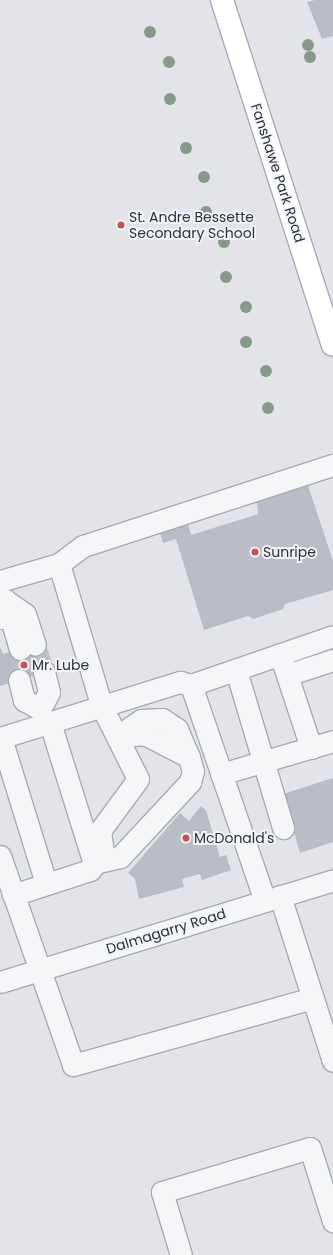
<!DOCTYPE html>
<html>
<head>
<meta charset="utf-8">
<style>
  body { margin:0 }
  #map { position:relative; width:333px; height:1255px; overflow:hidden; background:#e3e4ea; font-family:Poppins,sans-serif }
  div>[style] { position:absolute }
  .building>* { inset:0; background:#babdc6 }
  .minor-tunnel>* { height:21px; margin-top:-10.5px; transform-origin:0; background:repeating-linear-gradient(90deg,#bec0c8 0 21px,transparent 0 31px) }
  .roads { filter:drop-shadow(1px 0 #a8aab4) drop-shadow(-1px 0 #a8aab4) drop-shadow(0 1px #a8aab4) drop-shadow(0 -1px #a8aab4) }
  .minor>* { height:21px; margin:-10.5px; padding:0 10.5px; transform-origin:10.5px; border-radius:10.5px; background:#f5f6f8 }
  .major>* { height:22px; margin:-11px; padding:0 11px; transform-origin:11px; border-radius:11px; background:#fff }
  .trees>* { width:12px; height:12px; margin:-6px; border-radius:50%; background:#87998a }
  .dots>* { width:11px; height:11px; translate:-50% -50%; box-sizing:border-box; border:2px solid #f2f4f7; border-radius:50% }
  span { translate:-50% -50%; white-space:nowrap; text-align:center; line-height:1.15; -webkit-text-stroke:4px #f2f4f7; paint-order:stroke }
  .street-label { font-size:14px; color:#2c3040 }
  .poi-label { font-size:14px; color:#2c3040 }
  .left { translate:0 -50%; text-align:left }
</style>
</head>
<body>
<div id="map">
  <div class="building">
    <i style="clip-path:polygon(315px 0,333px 0,333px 36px,322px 39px,307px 2px)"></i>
    <i style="clip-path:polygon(305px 476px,333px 561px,333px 590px,285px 604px,283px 609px,253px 619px,248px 616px,204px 630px,176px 539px,163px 543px,160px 532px,188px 523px,191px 535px,258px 514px,256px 493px)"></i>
    <i style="clip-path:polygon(43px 642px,52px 670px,0 686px,0 647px,3px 654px)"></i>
    <i style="clip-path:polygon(333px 778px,333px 842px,300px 853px,283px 794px)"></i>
    <i style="clip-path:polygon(201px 806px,206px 810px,220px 857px,226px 855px,231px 870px,202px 880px,200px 874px,182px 879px,184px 887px,139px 899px,135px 879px,128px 873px,180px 813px,189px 821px)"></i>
  </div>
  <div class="minor-tunnel">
    <i style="left:35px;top:644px;width:29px;rotate:72deg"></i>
    <i style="left:20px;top:649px;width:29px;rotate:72deg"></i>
  </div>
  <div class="roads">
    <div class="minor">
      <i style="left:59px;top:564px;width:30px;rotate:-37deg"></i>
      <i style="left:83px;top:546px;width:263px;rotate:-18deg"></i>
      <i style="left:0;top:581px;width:61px;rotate:-16.1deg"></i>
      <i style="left:59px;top:564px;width:149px;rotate:73.3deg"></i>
      <i style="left:102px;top:707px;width:80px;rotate:63.4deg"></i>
      <i style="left:138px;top:779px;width:64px;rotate:126.2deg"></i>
      <i style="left:100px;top:831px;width:21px;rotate:82deg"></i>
      <i style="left:103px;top:852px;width:22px;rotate:126deg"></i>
      <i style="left:90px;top:870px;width:81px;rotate:162deg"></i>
      <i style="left:6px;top:602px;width:49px;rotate:73.4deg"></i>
      <i style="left:0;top:618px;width:19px;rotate:-74deg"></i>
      <i style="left:5px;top:600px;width:24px;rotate:35deg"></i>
      <i style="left:25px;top:614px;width:32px;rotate:72deg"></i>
      <i style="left:280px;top:654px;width:99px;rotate:71.7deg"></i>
      <i style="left:236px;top:670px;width:165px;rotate:73.4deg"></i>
      <i style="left:287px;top:675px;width:48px;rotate:-18.1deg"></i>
      <i style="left:19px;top:680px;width:21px;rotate:76deg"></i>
      <i style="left:24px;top:700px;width:18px;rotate:29deg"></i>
      <i style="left:40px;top:709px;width:19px;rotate:-62deg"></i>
      <i style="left:49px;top:692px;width:21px;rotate:-104deg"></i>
      <i style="left:191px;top:685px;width:150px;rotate:-19deg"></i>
      <i style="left:50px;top:723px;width:147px;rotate:72.6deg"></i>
      <i style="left:94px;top:863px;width:27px;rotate:-13deg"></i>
      <i style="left:120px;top:857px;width:103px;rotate:-47deg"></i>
      <i style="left:190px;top:782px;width:11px;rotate:-75deg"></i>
      <i style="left:193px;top:771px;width:15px;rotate:-106deg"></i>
      <i style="left:189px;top:757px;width:51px;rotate:-152.9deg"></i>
      <i style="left:144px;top:734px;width:27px;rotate:174deg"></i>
      <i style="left:122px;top:733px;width:23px;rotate:-34deg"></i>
      <i style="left:141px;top:720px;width:21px;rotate:-3deg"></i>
      <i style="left:162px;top:719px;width:18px;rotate:34deg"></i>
      <i style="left:177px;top:729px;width:30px;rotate:67deg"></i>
      <i style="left:0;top:738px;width:189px;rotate:-17.3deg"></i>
      <i style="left:180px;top:682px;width:11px;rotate:15deg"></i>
      <i style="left:191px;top:685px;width:228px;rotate:71.1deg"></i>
      <i style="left:1px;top:738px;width:152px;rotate:72.8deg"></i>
      <i style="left:221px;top:774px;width:117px;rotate:-16.4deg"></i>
      <i style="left:0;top:856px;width:221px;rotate:70.7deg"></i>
      <i style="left:73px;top:1065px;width:249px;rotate:-15.6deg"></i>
      <i style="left:280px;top:896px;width:173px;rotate:72.2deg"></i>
      <i style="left:0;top:982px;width:348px;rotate:-17deg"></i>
      <i style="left:181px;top:1255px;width:66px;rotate:-106.8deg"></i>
      <i style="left:162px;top:1192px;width:154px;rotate:-16.6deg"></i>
      <i style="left:310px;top:1148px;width:77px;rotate:72.5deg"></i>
    </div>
    <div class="major">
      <i style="left:222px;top:0;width:362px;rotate:72.2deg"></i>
    </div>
  </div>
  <div class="trees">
    <i style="left:150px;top:32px"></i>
    <i style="left:308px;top:45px"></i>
    <i style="left:310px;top:57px"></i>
    <i style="left:169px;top:62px"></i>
    <i style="left:170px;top:99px"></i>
    <i style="left:186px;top:148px"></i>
    <i style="left:204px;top:177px"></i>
    <i style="left:206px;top:212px"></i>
    <i style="left:224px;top:242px"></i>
    <i style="left:226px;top:277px"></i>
    <i style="left:246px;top:307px"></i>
    <i style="left:246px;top:342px"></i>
    <i style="left:266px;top:371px"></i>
    <i style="left:268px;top:408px"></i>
  </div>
  <div class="dots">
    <i style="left:121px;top:225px;background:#c35454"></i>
    <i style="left:255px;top:552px;background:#c35454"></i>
    <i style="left:24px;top:665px;background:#c35454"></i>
    <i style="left:186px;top:838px;background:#c35454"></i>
  </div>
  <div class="street-label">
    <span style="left:278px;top:173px;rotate:72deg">Fanshawe Park Road</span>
    <span style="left:166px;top:931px;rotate:-17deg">Dalmagarry Road</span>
  </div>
  <div class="poi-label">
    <span class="left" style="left:129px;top:225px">St. Andre Bessette<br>Secondary School</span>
    <span class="left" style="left:263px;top:552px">Sunripe</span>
    <span class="left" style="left:32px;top:665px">Mr. Lube</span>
    <span class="left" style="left:194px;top:838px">McDonald's</span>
  </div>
</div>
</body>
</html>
